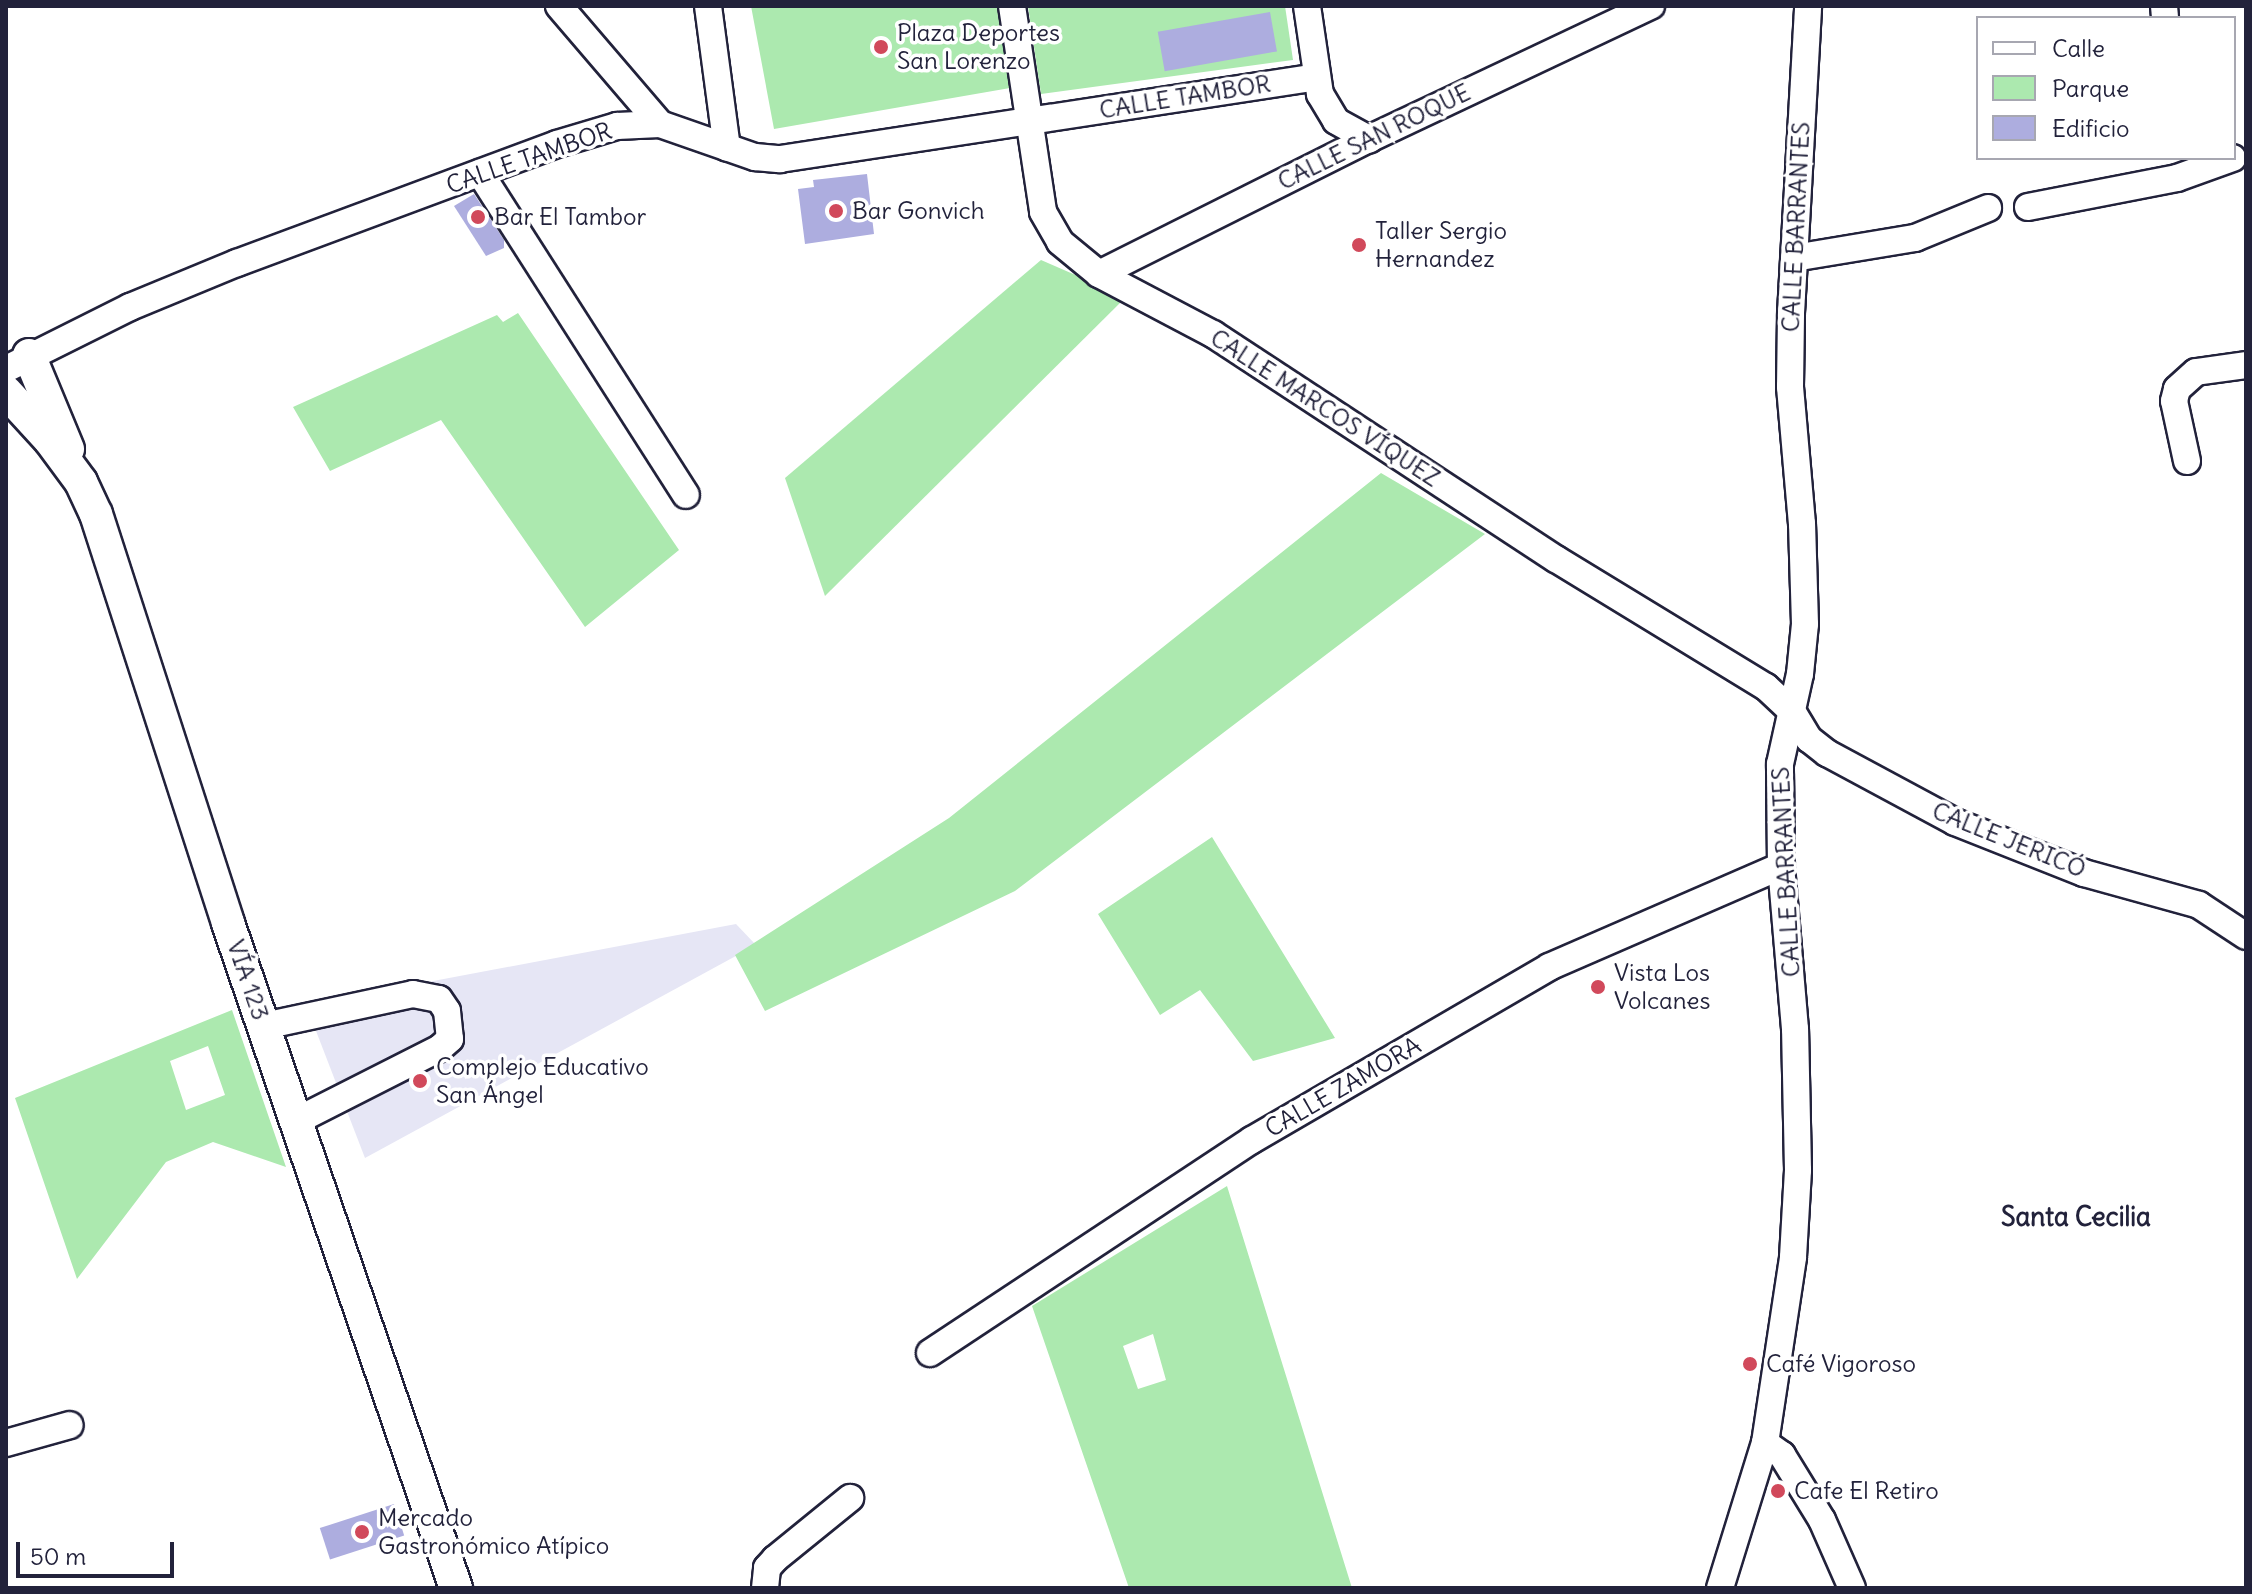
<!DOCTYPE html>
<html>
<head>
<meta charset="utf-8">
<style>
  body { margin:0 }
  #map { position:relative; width:2252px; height:1594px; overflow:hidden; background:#fff; font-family:Delius,sans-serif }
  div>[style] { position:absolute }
  .built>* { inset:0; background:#e6e6f5 }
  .green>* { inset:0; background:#ace9af }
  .building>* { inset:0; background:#adaddf; transform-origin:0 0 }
  .roads { filter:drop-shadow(2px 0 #22223b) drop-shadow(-2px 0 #22223b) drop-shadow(0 2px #22223b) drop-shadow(0 -2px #22223b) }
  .minor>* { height:26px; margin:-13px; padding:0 13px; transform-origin:13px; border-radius:13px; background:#fff }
  .major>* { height:32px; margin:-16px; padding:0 16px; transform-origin:16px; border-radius:16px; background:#fff }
  .dots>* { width:22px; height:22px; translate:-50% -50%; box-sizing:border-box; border:4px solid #fff; border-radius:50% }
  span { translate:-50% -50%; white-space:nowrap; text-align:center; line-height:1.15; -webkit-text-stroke:7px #fff; paint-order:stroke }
  .poi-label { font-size:24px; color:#22223b }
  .left { translate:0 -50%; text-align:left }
  .street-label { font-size:24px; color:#22223b }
  .neighbourhood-label { font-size:26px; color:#22223b; font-weight:700 }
  .frame { position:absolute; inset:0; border:8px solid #22223b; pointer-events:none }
  .legend { position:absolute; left:1976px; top:16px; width:260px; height:144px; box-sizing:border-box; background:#fff; border:2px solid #a7a7b1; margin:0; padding:10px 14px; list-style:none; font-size:24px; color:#22223b }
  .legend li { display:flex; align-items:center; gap:16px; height:40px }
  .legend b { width:40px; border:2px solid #a7a7b1 }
  .scale { position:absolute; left:16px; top:1542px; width:158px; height:36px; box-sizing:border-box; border:4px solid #22223b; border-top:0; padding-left:10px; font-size:24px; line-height:28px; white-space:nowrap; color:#22223b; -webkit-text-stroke:6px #fff; paint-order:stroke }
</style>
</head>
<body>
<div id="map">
  <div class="built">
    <i style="clip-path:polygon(736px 924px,756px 945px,365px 1158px,306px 1005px)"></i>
  </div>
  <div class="green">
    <i style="clip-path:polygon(751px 6px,998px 6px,1010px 88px,774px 129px)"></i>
    <i style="clip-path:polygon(1028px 6px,1285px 6px,1293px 60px,1041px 94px)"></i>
    <i style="clip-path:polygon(1041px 260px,1126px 297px,825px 596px,785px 478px)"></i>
    <i style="clip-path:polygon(518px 313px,679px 550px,585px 627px,441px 420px,330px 471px,293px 407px,497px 315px,503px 322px)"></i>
    <i style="clip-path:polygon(1381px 473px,1485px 534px,1015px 891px,765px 1011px,735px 955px,949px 818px)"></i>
    <i style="clip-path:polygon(1212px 837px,1335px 1038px,1253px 1061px,1200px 990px,1160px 1015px,1098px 914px)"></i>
    <i style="clip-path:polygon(evenodd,232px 1010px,286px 1167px,213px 1142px,166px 1162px,77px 1279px,15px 1098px,232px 1010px,208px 1046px,225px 1095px,186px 1110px,170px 1061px,208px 1046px)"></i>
    <i style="clip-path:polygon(evenodd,1227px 1186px,1352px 1588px,1129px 1588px,1032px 1306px,1227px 1186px,1153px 1334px,1166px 1380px,1138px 1389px,1123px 1346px,1153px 1334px)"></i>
  </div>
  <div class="building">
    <i style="left:1270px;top:12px;width:40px;height:114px;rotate:80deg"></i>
    <i style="clip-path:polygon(867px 174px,874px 234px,805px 244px,798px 189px,814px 187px,813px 180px)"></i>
    <i style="clip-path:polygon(474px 194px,504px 240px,504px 248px,486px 256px,454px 206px)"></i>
    <i style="left:394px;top:1504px;width:33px;height:78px;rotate:72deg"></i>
  </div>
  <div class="roads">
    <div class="minor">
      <i style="left:559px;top:6px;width:155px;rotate:49.4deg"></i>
      <i style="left:708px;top:6px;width:143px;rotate:82.4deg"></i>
      <i style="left:1012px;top:6px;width:208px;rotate:81.4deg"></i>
      <i style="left:1043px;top:212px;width:34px;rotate:60deg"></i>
      <i style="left:1060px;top:242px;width:50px;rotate:39.4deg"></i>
      <i style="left:1099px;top:274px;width:129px;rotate:27.8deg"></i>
      <i style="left:1213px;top:334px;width:410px;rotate:33.3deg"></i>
      <i style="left:1556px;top:559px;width:246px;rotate:31.4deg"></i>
      <i style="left:1766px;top:687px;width:35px;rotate:43deg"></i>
      <i style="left:1792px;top:711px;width:33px;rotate:59deg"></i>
      <i style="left:1809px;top:739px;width:23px;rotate:38deg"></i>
      <i style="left:1827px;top:753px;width:145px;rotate:28.3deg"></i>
      <i style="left:1955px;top:822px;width:139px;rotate:21.6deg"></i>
      <i style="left:2084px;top:873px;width:119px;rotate:15.5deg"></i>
      <i style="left:2199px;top:905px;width:56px;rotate:33.4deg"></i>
      <i style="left:1307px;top:6px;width:89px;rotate:81.6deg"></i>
      <i style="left:1320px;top:94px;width:31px;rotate:59deg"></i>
      <i style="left:1336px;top:121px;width:38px;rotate:29deg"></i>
      <i style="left:2164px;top:6px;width:12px;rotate:85deg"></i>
      <i style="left:480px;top:173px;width:382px;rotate:57.4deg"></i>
      <i style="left:2028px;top:207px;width:152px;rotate:-11deg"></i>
      <i style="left:2177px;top:178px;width:59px;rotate:-19.7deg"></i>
      <i style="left:1794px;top:258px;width:123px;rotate:-9.4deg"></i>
      <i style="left:1915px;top:238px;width:79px;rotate:-22.3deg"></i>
      <i style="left:1099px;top:274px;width:302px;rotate:-26.6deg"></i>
      <i style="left:1369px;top:139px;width:312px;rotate:-25.3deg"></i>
      <i style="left:6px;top:369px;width:139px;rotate:-26.6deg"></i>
      <i style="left:130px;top:307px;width:116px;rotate:-22.4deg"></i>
      <i style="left:237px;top:263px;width:341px;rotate:-20.4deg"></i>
      <i style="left:557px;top:144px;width:63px;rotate:-16.7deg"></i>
      <i style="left:617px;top:126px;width:43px;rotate:-2.7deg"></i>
      <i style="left:660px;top:124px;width:101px;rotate:19.2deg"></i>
      <i style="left:755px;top:157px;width:25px;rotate:5deg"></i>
      <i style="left:780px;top:159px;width:543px;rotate:-8.68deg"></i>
      <i style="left:2187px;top:461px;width:61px;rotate:-102.2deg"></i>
      <i style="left:2174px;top:401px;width:12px;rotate:-76deg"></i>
      <i style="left:2177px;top:389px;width:25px;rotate:-42deg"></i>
      <i style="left:2196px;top:372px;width:50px;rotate:-8deg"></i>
      <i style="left:264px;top:1026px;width:152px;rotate:-12.1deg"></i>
      <i style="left:413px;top:994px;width:26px;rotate:11deg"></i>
      <i style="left:439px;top:999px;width:14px;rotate:56deg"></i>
      <i style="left:447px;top:1011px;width:28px;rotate:84deg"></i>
      <i style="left:450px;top:1039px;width:13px;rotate:138deg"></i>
      <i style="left:440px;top:1048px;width:161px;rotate:153.1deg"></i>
      <i style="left:930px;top:1353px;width:386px;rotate:-33.5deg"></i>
      <i style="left:1252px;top:1140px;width:344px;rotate:-30.2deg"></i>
      <i style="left:1549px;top:967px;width:253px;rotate:-23.5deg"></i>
      <i style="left:6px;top:1443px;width:66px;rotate:-15.7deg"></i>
      <i style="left:1765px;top:1443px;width:21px;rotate:35deg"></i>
      <i style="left:1782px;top:1455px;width:76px;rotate:58.4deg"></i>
      <i style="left:1822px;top:1520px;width:74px;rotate:66.2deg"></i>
      <i style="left:765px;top:1588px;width:20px;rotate:-84deg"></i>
      <i style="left:767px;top:1568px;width:12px;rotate:-48deg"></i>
      <i style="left:775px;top:1559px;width:97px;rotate:-39.1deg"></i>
      <i style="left:1720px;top:1588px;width:152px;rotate:-72.8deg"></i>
      <i style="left:1765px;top:1443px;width:188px;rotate:-81.4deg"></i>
      <i style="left:1793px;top:1257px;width:87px;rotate:-86.7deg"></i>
      <i style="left:1798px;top:1170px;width:141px;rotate:-91.2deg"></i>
      <i style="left:1795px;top:1029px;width:164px;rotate:-94.9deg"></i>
      <i style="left:1781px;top:866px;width:102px;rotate:-90.6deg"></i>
      <i style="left:1780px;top:764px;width:92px;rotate:-77.5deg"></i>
      <i style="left:1800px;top:674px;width:50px;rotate:-84.3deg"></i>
      <i style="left:1805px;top:624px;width:100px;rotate:-91.7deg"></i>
      <i style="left:1802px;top:524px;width:138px;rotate:-95deg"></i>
      <i style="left:1790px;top:387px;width:74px;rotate:-89.2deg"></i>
      <i style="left:1791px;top:313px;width:307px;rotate:-86.8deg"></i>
    </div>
    <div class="major">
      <i style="left:29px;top:355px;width:102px;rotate:67.5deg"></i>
      <i style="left:6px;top:392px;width:65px;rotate:47.5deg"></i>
      <i style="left:50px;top:440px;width:52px;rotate:53.6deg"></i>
      <i style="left:81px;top:482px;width:35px;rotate:65deg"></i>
      <i style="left:96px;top:514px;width:430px;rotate:72.1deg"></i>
      <i style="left:228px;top:923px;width:703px;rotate:71.08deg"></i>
    </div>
  </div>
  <div class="dots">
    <i style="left:881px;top:47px;background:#d1495b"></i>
    <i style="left:836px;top:211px;background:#d1495b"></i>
    <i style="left:478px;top:217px;background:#d1495b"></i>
    <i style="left:1359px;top:245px;background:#d1495b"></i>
    <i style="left:1598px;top:987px;background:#d1495b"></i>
    <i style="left:420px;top:1081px;background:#d1495b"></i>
    <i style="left:1750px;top:1364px;background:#d1495b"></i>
    <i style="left:1778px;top:1491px;background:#d1495b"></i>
    <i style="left:362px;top:1532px;background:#d1495b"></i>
  </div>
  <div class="poi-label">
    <span class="left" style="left:897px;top:47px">Plaza Deportes<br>San Lorenzo</span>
    <span class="left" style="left:852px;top:211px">Bar Gonvich</span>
    <span class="left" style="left:494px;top:217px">Bar El Tambor</span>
    <span class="left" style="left:1375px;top:245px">Taller Sergio<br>Hernandez</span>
    <span class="left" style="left:1614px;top:987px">Vista Los<br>Volcanes</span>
    <span class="left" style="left:436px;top:1081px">Complejo Educativo<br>San Ángel</span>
    <span class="left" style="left:1766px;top:1364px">Café Vigoroso</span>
    <span class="left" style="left:1794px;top:1491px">Cafe El Retiro</span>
    <span class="left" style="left:378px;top:1532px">Mercado<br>Gastronómico Atípico</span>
  </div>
  <div class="street-label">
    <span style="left:1185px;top:97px;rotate:-9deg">CALLE TAMBOR</span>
    <span style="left:1374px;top:137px;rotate:-26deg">CALLE SAN ROQUE</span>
    <span style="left:529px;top:158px;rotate:-19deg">CALLE TAMBOR</span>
    <span style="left:1796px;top:227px;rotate:-87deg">CALLE BARRANTES</span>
    <span style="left:1325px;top:408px;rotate:33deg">CALLE MARCOS VÍQUEZ</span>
    <span style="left:2009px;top:840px;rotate:22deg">CALLE JERICÓ</span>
    <span style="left:1786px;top:872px;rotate:-93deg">CALLE BARRANTES</span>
    <span style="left:248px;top:980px;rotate:71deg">VÍA 123</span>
    <span style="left:1343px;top:1087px;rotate:-30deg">CALLE ZAMORA</span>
  </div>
  <div class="neighbourhood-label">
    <span style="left:2076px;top:1217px">Santa Cecilia</span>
  </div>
  <div class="frame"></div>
  <ul class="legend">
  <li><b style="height:10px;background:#fff"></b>Calle</li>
  <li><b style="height:22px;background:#ace9af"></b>Parque</li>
  <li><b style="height:22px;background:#adaddf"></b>Edificio</li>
  </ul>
  <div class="scale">50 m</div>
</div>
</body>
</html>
